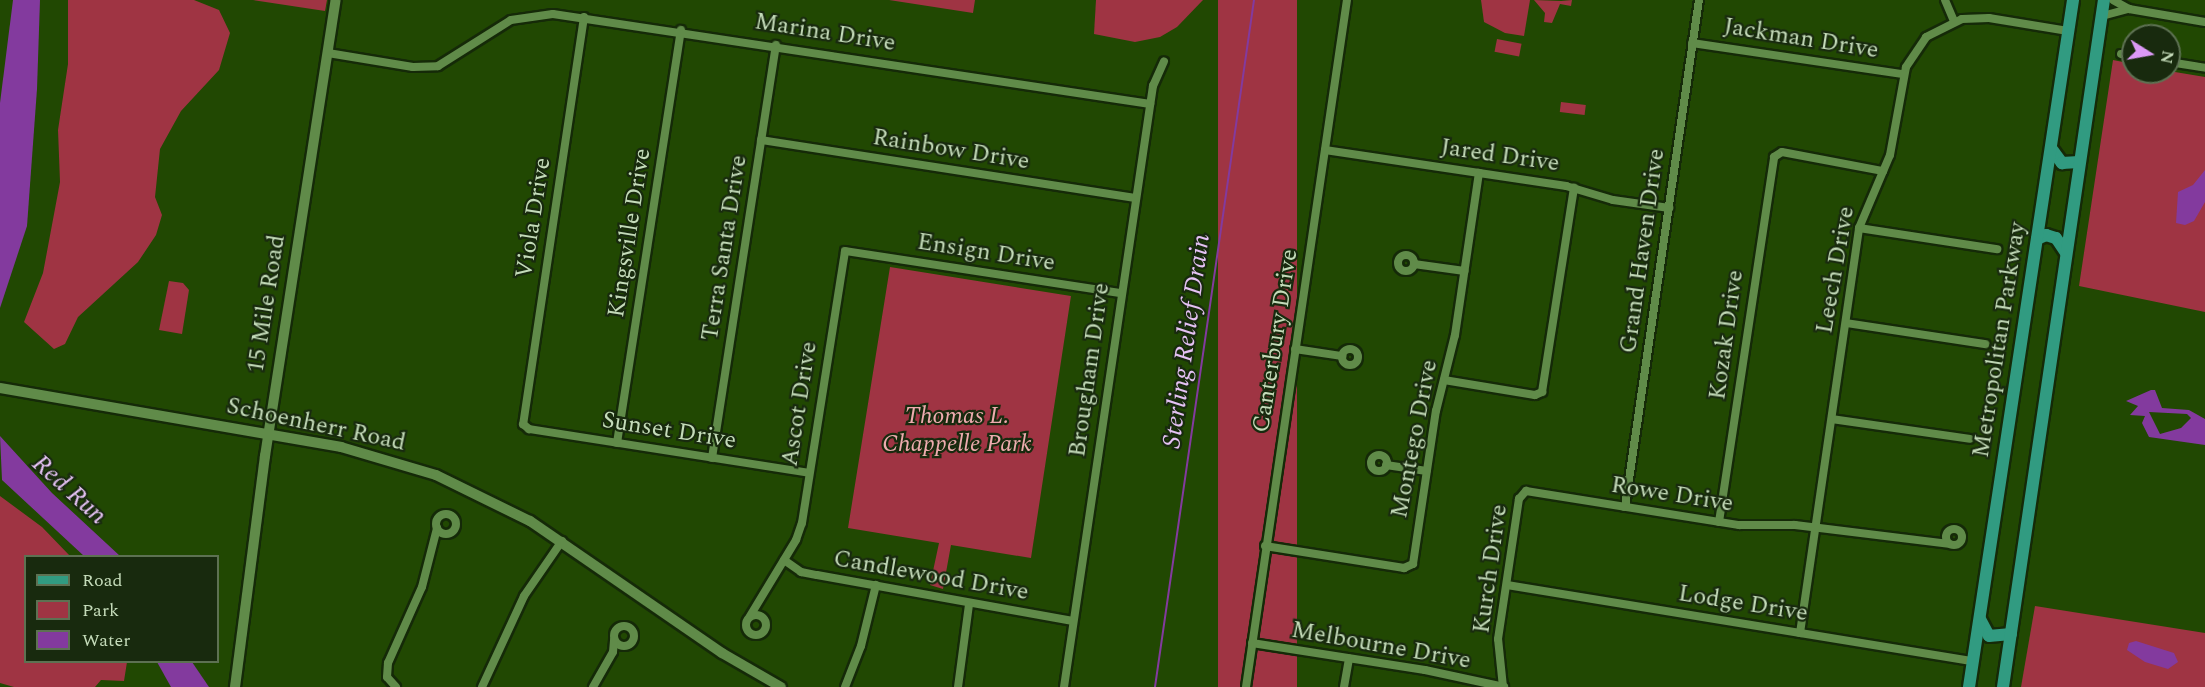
<!DOCTYPE html>
<html>
<head>
<meta charset="utf-8">
<style>
  body { margin:0 }
  #map { position:relative; width:2205px; height:687px; overflow:hidden; background:#214802; font-family:Spectral,serif }
  div>[style] { position:absolute }
  .green>* { inset:0; background:#9f3443; transform-origin:0 0 }
  .water>* { inset:0; background:#833a9e }
  .stream>* { height:2px; margin:-1px; padding:0 1px; transform-origin:1px; border-radius:1px; background:#833a9e }
  .roads { filter:drop-shadow(2px 0 #152a08) drop-shadow(-2px 0 #152a08) drop-shadow(0 2px #152a08) drop-shadow(0 -2px #152a08) }
  .street>* { height:8px; margin:-4px; padding:0 4px; transform-origin:4px; border-radius:4px; background:#608b49 }
  .street>.ring { margin:-4px; padding:0; box-sizing:content-box; background:none; border:8px solid #608b49; border-radius:50% }
  .secondary>* { height:10px; margin:-5px; padding:0 5px; transform-origin:5px; border-radius:5px; background:#608b49 }
  .primary>* { height:12px; margin:-6px; padding:0 6px; transform-origin:6px; border-radius:6px; background:#319b81 }
  span { translate:-50% -50%; white-space:nowrap; text-align:center; line-height:1.15; -webkit-text-stroke:4.5px #182a0e; paint-order:stroke }
  .street-label { font-size:24px; color:#c4dbb9 }
  .park-label { font-size:24px; color:#eeacaf; font-style:italic }
  .water-label { font-size:26px; color:#e5c2f4; font-style:italic }
  .legend { position:absolute; left:24px; top:555px; width:195px; height:108px; box-sizing:border-box; background:#182a0e; border:2px solid #5d7152; margin:0; padding:8px 10px; list-style:none; font-size:18px; color:#c4dbb9 }
  .legend li { display:flex; align-items:center; gap:12px; height:30px }
  .legend b { width:30px; border:2px solid #5d7152 }
  .north { position:absolute; left:2121px; top:24px; width:60px; height:60px; box-sizing:border-box; background:#182a0e; border:2px solid #5d7152; border-radius:50%; rotate:101deg; font-size:16px; font-weight:700; line-height:24px; text-align:center; color:#c4dbb9 }
  .north::after { content:''; display:block; margin:auto; width:21px; height:27px; background:#db99f5; clip-path:polygon(50% 0,100% 100%,50% 72%,0 100%) }
</style>
</head>
<body>
<div id="map">
  <div class="green">
    <i style="clip-path:polygon(68px 0,194px 0,219px 10px,230px 33px,219px 70px,181px 111px,160px 149px,155px 197px,162px 215px,156px 235px,138px 262px,78px 317px,65px 344px,54px 349px,24px 322px,43px 273px,60px 182px,58px 130px,68px 64px)"></i>
    <i style="clip-path:polygon(253px 0,327px 0,325px 11px)"></i>
    <i style="clip-path:polygon(889px 0,975px 0,973px 13px)"></i>
    <i style="clip-path:polygon(1096px 0,1203px 0,1177px 27px,1160px 37px,1135px 42px,1094px 34px)"></i>
    <i style="left:1218px;top:0;width:79px;height:695px"></i>
    <i style="clip-path:polygon(1481px 0,1530px 0,1524px 36px,1505px 33px,1484px 22px)"></i>
    <i style="clip-path:polygon(1534px 0,1561px 1px,1572px 0,1571px 6px,1560px 4px,1552px 23px,1544px 22px,1545px 13px)"></i>
    <i style="left:1497px;top:39px;width:25px;height:13px;rotate:11deg"></i>
    <i style="clip-path:polygon(2113px 60px,2133px 64px,2133px 72px,2169px 71px,2205px 77px,2205px 312px,2079px 286px)"></i>
    <i style="left:1561px;top:102px;width:25px;height:10px;rotate:7deg"></i>
    <i style="clip-path:polygon(890px 267px,1071px 296px,1031px 558px,951px 545px,943px 589px,930px 585px,939px 543px,848px 528px)"></i>
    <i style="clip-path:polygon(169px 281px,183px 283px,189px 290px,182px 334px,159px 330px)"></i>
    <i style="clip-path:polygon(0 496px,42px 527px,70px 556px,26px 556px,26px 662px,127px 662px,124px 681px,101px 680px,95px 687px,14px 687px,0 683px)"></i>
    <i style="clip-path:polygon(2035px 606px,2205px 633px,2205px 687px,2021px 687px)"></i>
  </div>
  <div class="water">
    <i style="clip-path:polygon(13px 0,40px 0,37px 89px,27px 226px,0 308px,0 103px)"></i>
    <i style="clip-path:polygon(2205px 170px,2205px 202px,2194px 221px,2185px 225px,2176px 223px,2178px 192px,2193px 185px)"></i>
    <i style="clip-path:polygon(evenodd,2151px 390px,2155px 390px,2162px 408px,2189px 410px,2205px 419px,2205px 445px,2149px 437px,2142px 423px,2145px 416px,2130px 415px,2138px 406px,2126px 401px,2151px 390px,2149px 412px,2187px 414px,2191px 418px,2181px 428px,2160px 434px,2149px 412px)"></i>
    <i style="clip-path:polygon(0 436px,52px 493px,120px 556px,84px 556px,2px 480px)"></i>
    <i style="clip-path:polygon(2136px 641px,2174px 653px,2178px 662px,2168px 669px,2145px 662px,2127px 650px,2129px 643px)"></i>
    <i style="clip-path:polygon(157px 662px,192px 662px,209px 687px,171px 687px)"></i>
  </div>
  <div class="stream">
    <i style="left:1155px;top:687px;width:694px;rotate:-81.8deg"></i>
  </div>
  <div class="roads">
    <div class="street">
      <i style="left:1945px;top:0;width:23px;rotate:67deg"></i>
      <i style="left:2129px;top:9px;width:77px;rotate:9.7deg"></i>
      <i style="left:2102px;top:16px;width:28px;rotate:-15deg"></i>
      <i style="left:2129px;top:9px;width:18px;rotate:-151deg"></i>
      <i style="left:584px;top:17px;width:412px;rotate:98.5deg"></i>
      <i style="left:523px;top:424px;width:8px;rotate:40deg"></i>
      <i style="left:529px;top:429px;width:283px;rotate:8.9deg"></i>
      <i style="left:1692px;top:43px;width:213px;rotate:8.4deg"></i>
      <i style="left:328px;top:53px;width:86px;rotate:9.4deg"></i>
      <i style="left:413px;top:67px;width:25px;rotate:-2deg"></i>
      <i style="left:438px;top:66px;width:86px;rotate:-32.2deg"></i>
      <i style="left:511px;top:20px;width:42px;rotate:-8.1deg"></i>
      <i style="left:553px;top:14px;width:604px;rotate:8.57deg"></i>
      <i style="left:2121px;top:54px;width:12px;rotate:9deg"></i>
      <i style="left:2169px;top:62px;width:36px;rotate:9deg"></i>
      <i style="left:761px;top:140px;width:378px;rotate:8.8deg"></i>
      <i style="left:1325px;top:150px;width:244px;rotate:8.5deg"></i>
      <i style="left:1566px;top:186px;width:49px;rotate:16.6deg"></i>
      <i style="left:1613px;top:200px;width:57px;rotate:8.1deg"></i>
      <i style="left:1859px;top:228px;width:140px;rotate:8.7deg"></i>
      <i class="ring" style="left:1398px;top:255px;width:8px;height:8px"></i>
      <i style="left:1414px;top:264px;width:51px;rotate:7.8deg"></i>
      <i style="left:1846px;top:323px;width:141px;rotate:8.6deg"></i>
      <i class="ring" style="left:1342px;top:349px;width:8px;height:8px"></i>
      <i style="left:1295px;top:349px;width:48px;rotate:8.5deg"></i>
      <i style="left:1444px;top:380px;width:92px;rotate:9.4deg"></i>
      <i style="left:1535px;top:395px;width:8px;rotate:-23deg"></i>
      <i style="left:1542px;top:392px;width:207px;rotate:-81.1deg"></i>
      <i style="left:1832px;top:419px;width:139px;rotate:8.2deg"></i>
      <i style="left:617px;top:443px;width:418px;rotate:-81.2deg"></i>
      <i class="ring" style="left:1371px;top:455px;width:8px;height:8px"></i>
      <i style="left:712px;top:458px;width:418px;rotate:-81.2deg"></i>
      <i style="left:1386px;top:465px;width:41px;rotate:8.3deg"></i>
      <i style="left:1625px;top:507px;width:512px;rotate:-81.7deg"></i>
      <i class="ring" style="left:436px;top:514px;width:12px;height:12px"></i>
      <i style="left:1719px;top:522px;width:369px;rotate:-81.4deg"></i>
      <i style="left:1774px;top:157px;width:9px;rotate:-32deg"></i>
      <i style="left:1782px;top:152px;width:103px;rotate:10.7deg"></i>
      <i class="ring" style="left:1946px;top:529px;width:8px;height:8px"></i>
      <i style="left:1265px;top:546px;width:141px;rotate:9deg"></i>
      <i style="left:1404px;top:568px;width:10px;rotate:-24deg"></i>
      <i style="left:1413px;top:564px;width:155px;rotate:-81.5deg"></i>
      <i style="left:1436px;top:411px;width:78px;rotate:-76deg"></i>
      <i style="left:1455px;top:335px;width:164px;rotate:-81.6deg"></i>
      <i style="left:784px;top:560px;width:21px;rotate:35deg"></i>
      <i style="left:801px;top:572px;width:16px;rotate:11deg"></i>
      <i style="left:817px;top:575px;width:260px;rotate:10.2deg"></i>
      <i style="left:1507px;top:585px;width:472px;rotate:9.3deg"></i>
      <i class="ring" style="left:746px;top:615px;width:12px;height:12px"></i>
      <i style="left:750px;top:616px;width:89px;rotate:-58.8deg"></i>
      <i style="left:796px;top:540px;width:18px;rotate:-71deg"></i>
      <i style="left:802px;top:523px;width:275px;rotate:-81deg"></i>
      <i style="left:845px;top:251px;width:279px;rotate:8.7deg"></i>
      <i class="ring" style="left:614px;top:626px;width:12px;height:12px"></i>
      <i style="left:1800px;top:633px;width:409px;rotate:-81.7deg"></i>
      <i style="left:1859px;top:228px;width:79px;rotate:-67deg"></i>
      <i style="left:1890px;top:155px;width:89px;rotate:-79.7deg"></i>
      <i style="left:1906px;top:67px;width:36px;rotate:-56deg"></i>
      <i style="left:1926px;top:37px;width:40px;rotate:-26.6deg"></i>
      <i style="left:1962px;top:19px;width:27px;rotate:-2deg"></i>
      <i style="left:1989px;top:18px;width:80px;rotate:9.3deg"></i>
      <i style="left:1252px;top:643px;width:175px;rotate:8.9deg"></i>
      <i style="left:1425px;top:670px;width:81px;rotate:12.1deg"></i>
      <i style="left:396px;top:687px;width:13px;rotate:-132deg"></i>
      <i style="left:387px;top:677px;width:14px;rotate:-86deg"></i>
      <i style="left:388px;top:663px;width:83px;rotate:-65.9deg"></i>
      <i style="left:422px;top:587px;width:61px;rotate:-75.7deg"></i>
      <i style="left:482px;top:687px;width:100px;rotate:-65.2deg"></i>
      <i style="left:524px;top:596px;width:67px;rotate:-55.4deg"></i>
      <i style="left:593px;top:687px;width:40px;rotate:-60.3deg"></i>
      <i style="left:613px;top:652px;width:12px;rotate:-85deg"></i>
      <i style="left:845px;top:687px;width:44px;rotate:-68.7deg"></i>
      <i style="left:861px;top:646px;width:63px;rotate:-76.2deg"></i>
      <i style="left:958px;top:687px;width:83px;rotate:-82.4deg"></i>
      <i style="left:1064px;top:687px;width:608px;rotate:-81.58deg"></i>
      <i style="left:1153px;top:86px;width:27px;rotate:-66deg"></i>
      <i style="left:1246px;top:687px;width:694px;rotate:-81.64deg"></i>
      <i style="left:1344px;top:687px;width:29px;rotate:-80deg"></i>
      <i style="left:1503px;top:687px;width:48px;rotate:-95.9deg"></i>
      <i style="left:1498px;top:639px;width:142px;rotate:-81.5deg"></i>
      <i style="left:1519px;top:499px;width:11px;rotate:-49deg"></i>
      <i style="left:1526px;top:491px;width:216px;rotate:9.1deg"></i>
      <i style="left:1739px;top:525px;width:56px"></i>
      <i style="left:1795px;top:525px;width:155px;rotate:7deg"></i>
    </div>
    <div class="secondary">
      <i style="left:0;top:388px;width:346px;rotate:9.8deg"></i>
      <i style="left:341px;top:447px;width:99px;rotate:16.4deg"></i>
      <i style="left:436px;top:475px;width:105px;rotate:26.1deg"></i>
      <i style="left:530px;top:521px;width:233px;rotate:34.5deg"></i>
      <i style="left:722px;top:653px;width:68px;rotate:30deg"></i>
      <i style="left:235px;top:687px;width:233px;rotate:-82.6deg"></i>
      <i style="left:265px;top:456px;width:461px;rotate:-81.2deg"></i>
    </div>
    <div class="primary">
      <i style="left:2051px;top:148px;width:19px;rotate:54deg"></i>
      <i style="left:2062px;top:163px;width:17px;rotate:-3deg"></i>
      <i style="left:2037px;top:239px;width:10px;rotate:-24deg"></i>
      <i style="left:2046px;top:235px;width:10px;rotate:17deg"></i>
      <i style="left:2056px;top:238px;width:18px;rotate:56deg"></i>
      <i style="left:1980px;top:619px;width:19px;rotate:62deg"></i>
      <i style="left:1989px;top:636px;width:22px;rotate:-5deg"></i>
      <i style="left:1969px;top:687px;width:695px;rotate:-81.39deg"></i>
      <i style="left:2003px;top:687px;width:694px;rotate:-81.64deg"></i>
    </div>
  </div>
  <div class="street-label">
    <span style="left:825px;top:33px;rotate:9deg">Marina Drive</span>
    <span style="left:1801px;top:39px;rotate:9deg">Jackman Drive</span>
    <span style="left:951px;top:150px;rotate:9deg">Rainbow Drive</span>
    <span style="left:1500px;top:156px;rotate:8deg">Jared Drive</span>
    <span style="left:534px;top:218px;rotate:-81deg">Viola Drive</span>
    <span style="left:630px;top:233px;rotate:-81deg">Kingsville Drive</span>
    <span style="left:725px;top:248px;rotate:-81deg">Terra Santa Drive</span>
    <span style="left:1643px;top:251px;rotate:-82deg">Grand Haven Drive</span>
    <span style="left:986px;top:253px;rotate:9deg">Ensign Drive</span>
    <span style="left:1836px;top:270px;rotate:-80deg">Leech Drive</span>
    <span style="left:267px;top:304px;rotate:-81deg">15 Mile Road</span>
    <span style="left:1727px;top:335px;rotate:-82deg">Kozak Drive</span>
    <span style="left:2000px;top:340px;rotate:-81deg">Metropolitan Parkway</span>
    <span style="left:1276px;top:341px;rotate:-81deg">Canterbury Drive</span>
    <span style="left:1090px;top:370px;rotate:-82deg">Brougham Drive</span>
    <span style="left:800px;top:404px;rotate:-81deg">Ascot Drive</span>
    <span style="left:316px;top:425px;rotate:12deg">Schoenherr Road</span>
    <span style="left:669px;top:431px;rotate:9deg">Sunset Drive</span>
    <span style="left:1415px;top:439px;rotate:-79deg">Montego Drive</span>
    <span style="left:1672px;top:495px;rotate:9deg">Rowe Drive</span>
    <span style="left:1491px;top:569px;rotate:-82deg">Kurch Drive</span>
    <span style="left:931px;top:576px;rotate:10deg">Candlewood Drive</span>
    <span style="left:1743px;top:604px;rotate:9deg">Lodge Drive</span>
    <span style="left:1381px;top:646px;rotate:10deg">Melbourne Drive</span>
  </div>
  <div class="park-label">
    <span style="left:957px;top:431px">Thomas L.<br>Chappelle Park</span>
  </div>
  <div class="water-label">
    <span style="left:1187px;top:341px;rotate:-82deg">Sterling Relief Drain</span>
    <span style="left:69px;top:490px;rotate:42deg">Red Run</span>
  </div>
  <ul class="legend">
  <li><b style="height:8px;background:#319b81"></b>Road</li>
  <li><b style="height:16px;background:#9f3443"></b>Park</li>
  <li><b style="height:16px;background:#833a9e"></b>Water</li>
  </ul>
  <div class="north">N</div>
</div>
</body>
</html>
